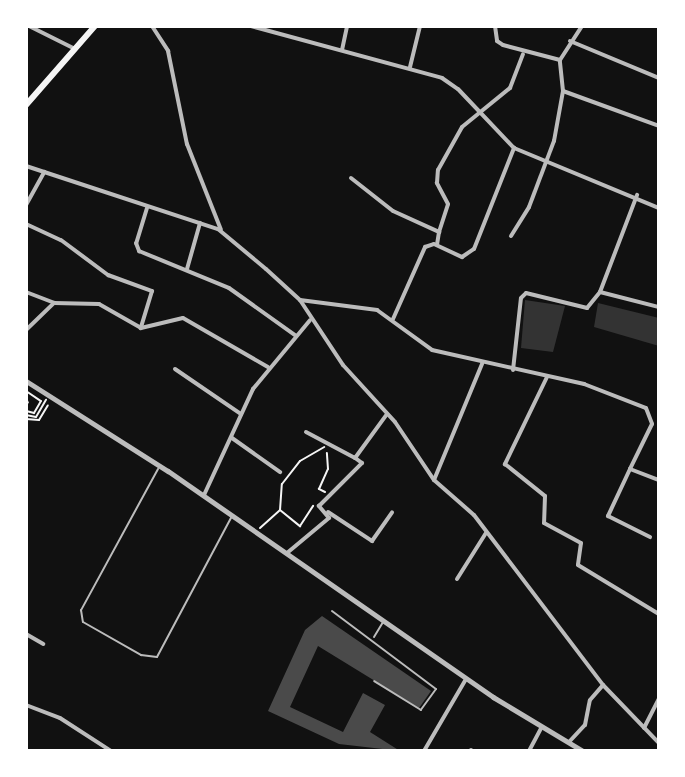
<!DOCTYPE html>
<html>
<head>
<meta charset="utf-8">
<style>
  body { margin:0 }
  #map { position:relative; width:685px; height:777px; overflow:hidden; background:#111; font-family:"Source Sans 3",sans-serif }
  div>[style] { position:absolute }
  .water>* { inset:0; background:#333 }
  .building>* { inset:0; background:#4a4a4a }
  .path>* { height:2px; margin:-1px; padding:0 1px; transform-origin:1px; border-radius:1px; background:#f5f5f5 }
  .service>* { height:2px; margin:-1px; padding:0 1px; transform-origin:1px; border-radius:1px; background:#bcbcbc }
  .minor>* { height:4px; margin:-2px; padding:0 2px; transform-origin:2px; border-radius:2px; background:#bcbcbc }
  .tertiary>* { height:5px; margin:-2.5px; padding:0 2.5px; transform-origin:2.5px; border-radius:2.5px; background:#bcbcbc }
  .trunk>* { height:6px; margin:-3px; padding:0 3px; transform-origin:3px; border-radius:3px; background:#f5f5f5 }
  span { translate:-50% -50%; white-space:nowrap; text-align:center; line-height:1.15; -webkit-text-stroke:6px #fff; paint-order:stroke }
  .frame { position:absolute; inset:0; border:28px solid #fff; pointer-events:none }
</style>
</head>
<body>
<div id="map">
  <div class="water">
    <i style="clip-path:polygon(525px 300px,565px 306px,553px 352px,521px 348px)"></i>
    <i style="clip-path:polygon(598px 303px,659px 318px,659px 346px,594px 327px)"></i>
  </div>
  <div class="building">
    <i style="clip-path:polygon(322px 616px,431px 691px,419px 708px,318px 646px,290px 707px,343px 732px,363px 693px,385px 705px,370px 732px,400px 751px,339px 744px,268px 711px,305px 630px)"></i>
  </div>
  <div class="path">
    <i style="left:26px;top:391px;width:18px;rotate:34deg"></i>
    <i style="left:41px;top:401px;width:14px;rotate:120deg"></i>
    <i style="left:34px;top:413px;width:8px;rotate:-166deg"></i>
    <i style="left:26px;top:398px;width:5px;rotate:68deg"></i>
    <i style="left:26px;top:415px;width:10px;rotate:11deg"></i>
    <i style="left:36px;top:417px;width:20px;rotate:-60deg"></i>
    <i style="left:26px;top:419px;width:13px;rotate:4deg"></i>
    <i style="left:39px;top:420px;width:17px;rotate:-59deg"></i>
    <i style="left:325px;top:492px;width:7px;rotate:-153deg"></i>
    <i style="left:319px;top:489px;width:22px;rotate:-66deg"></i>
    <i style="left:328px;top:469px;width:16px;rotate:-94deg"></i>
    <i style="left:280px;top:510px;width:26px;rotate:39deg"></i>
    <i style="left:300px;top:526px;width:24px;rotate:-57deg"></i>
    <i style="left:260px;top:528px;width:27px;rotate:-42deg"></i>
    <i style="left:280px;top:510px;width:26px;rotate:-86deg"></i>
    <i style="left:282px;top:484px;width:29px;rotate:-52deg"></i>
    <i style="left:300px;top:461px;width:28px;rotate:-30deg"></i>
  </div>
  <div class="service">
    <i style="left:158px;top:469px;width:161px;rotate:118.6deg"></i>
    <i style="left:81px;top:610px;width:12px;rotate:81deg"></i>
    <i style="left:83px;top:622px;width:67px;rotate:29.6deg"></i>
    <i style="left:141px;top:655px;width:16px;rotate:7deg"></i>
    <i style="left:157px;top:657px;width:160px;rotate:-62deg"></i>
    <i style="left:332px;top:611px;width:130px;rotate:36.9deg"></i>
    <i style="left:436px;top:689px;width:26px;rotate:126deg"></i>
    <i style="left:421px;top:710px;width:55px;rotate:-148.3deg"></i>
    <i style="left:374px;top:637px;width:17px;rotate:-59deg"></i>
  </div>
  <div class="minor">
    <i style="left:29px;top:26px;width:51px;rotate:26.6deg"></i>
    <i style="left:152px;top:26px;width:30px;rotate:57deg"></i>
    <i style="left:168px;top:51px;width:95px;rotate:78.5deg"></i>
    <i style="left:187px;top:144px;width:92px;rotate:68.4deg"></i>
    <i style="left:251px;top:26px;width:198px;rotate:15.2deg"></i>
    <i style="left:442px;top:78px;width:19px;rotate:35deg"></i>
    <i style="left:458px;top:89px;width:81px;rotate:46.5deg"></i>
    <i style="left:514px;top:148px;width:157px;rotate:22.5deg"></i>
    <i style="left:495px;top:26px;width:15px;rotate:82deg"></i>
    <i style="left:497px;top:41px;width:7px;rotate:34deg"></i>
    <i style="left:503px;top:45px;width:59px;rotate:14.7deg"></i>
    <i style="left:570px;top:41px;width:96px;rotate:22.6deg"></i>
    <i style="left:342px;top:50px;width:25px;rotate:-78deg"></i>
    <i style="left:410px;top:67px;width:42px;rotate:-76.3deg"></i>
    <i style="left:563px;top:91px;width:102px;rotate:20deg"></i>
    <i style="left:26px;top:166px;width:202px;rotate:18.2deg"></i>
    <i style="left:218px;top:229px;width:62px;rotate:39.8deg"></i>
    <i style="left:266px;top:269px;width:46px;rotate:42.4deg"></i>
    <i style="left:300px;top:300px;width:78px;rotate:56.5deg"></i>
    <i style="left:343px;top:365px;width:77px;rotate:47.6deg"></i>
    <i style="left:395px;top:422px;width:70px;rotate:56.1deg"></i>
    <i style="left:434px;top:480px;width:53px;rotate:41.2deg"></i>
    <i style="left:474px;top:515px;width:213px;rotate:52.8deg"></i>
    <i style="left:603px;top:685px;width:81px;rotate:46deg"></i>
    <i style="left:351px;top:178px;width:53px;rotate:38.2deg"></i>
    <i style="left:393px;top:211px;width:51px;rotate:24.5deg"></i>
    <i style="left:439px;top:232px;width:13px;rotate:99deg"></i>
    <i style="left:26px;top:205px;width:38px;rotate:-61deg"></i>
    <i style="left:147px;top:208px;width:37px;rotate:107deg"></i>
    <i style="left:136px;top:243px;width:9px;rotate:69deg"></i>
    <i style="left:139px;top:251px;width:97px;rotate:22.3deg"></i>
    <i style="left:229px;top:288px;width:82px;rotate:35.6deg"></i>
    <i style="left:26px;top:224px;width:38px;rotate:25deg"></i>
    <i style="left:61px;top:240px;width:59px;rotate:36.7deg"></i>
    <i style="left:108px;top:275px;width:47px;rotate:20deg"></i>
    <i style="left:152px;top:291px;width:39px;rotate:107deg"></i>
    <i style="left:439px;top:232px;width:29px;rotate:-72deg"></i>
    <i style="left:448px;top:204px;width:24px;rotate:-118deg"></i>
    <i style="left:437px;top:183px;width:13px;rotate:-86deg"></i>
    <i style="left:438px;top:170px;width:49px;rotate:-60.8deg"></i>
    <i style="left:462px;top:127px;width:62px;rotate:-39.1deg"></i>
    <i style="left:510px;top:88px;width:36px;rotate:-69deg"></i>
    <i style="left:511px;top:236px;width:34px;rotate:-58deg"></i>
    <i style="left:529px;top:207px;width:71px;rotate:-69.3deg"></i>
    <i style="left:554px;top:141px;width:51px;rotate:-79.8deg"></i>
    <i style="left:563px;top:91px;width:31px;rotate:-96deg"></i>
    <i style="left:560px;top:60px;width:40px;rotate:-57.1deg"></i>
    <i style="left:187px;top:269px;width:48px;rotate:-74.2deg"></i>
    <i style="left:26px;top:292px;width:30px;rotate:21deg"></i>
    <i style="left:54px;top:303px;width:45px;rotate:1.3deg"></i>
    <i style="left:99px;top:304px;width:48px;rotate:29.7deg"></i>
    <i style="left:141px;top:328px;width:43px;rotate:-13.4deg"></i>
    <i style="left:183px;top:318px;width:98px;rotate:30deg"></i>
    <i style="left:600px;top:292px;width:104px;rotate:-69.1deg"></i>
    <i style="left:300px;top:300px;width:78px;rotate:7.4deg"></i>
    <i style="left:377px;top:310px;width:68px;rotate:36deg"></i>
    <i style="left:432px;top:350px;width:156px;rotate:12.6deg"></i>
    <i style="left:584px;top:384px;width:66px;rotate:21.2deg"></i>
    <i style="left:646px;top:408px;width:17px;rotate:69deg"></i>
    <i style="left:652px;top:424px;width:50px;rotate:116.1deg"></i>
    <i style="left:630px;top:469px;width:31px;rotate:21deg"></i>
    <i style="left:393px;top:319px;width:79px;rotate:-66deg"></i>
    <i style="left:425px;top:247px;width:9px;rotate:-18deg"></i>
    <i style="left:434px;top:244px;width:31px;rotate:25deg"></i>
    <i style="left:462px;top:257px;width:14px;rotate:-34deg"></i>
    <i style="left:474px;top:249px;width:109px;rotate:-68.4deg"></i>
    <i style="left:26px;top:330px;width:39px;rotate:-44deg"></i>
    <i style="left:175px;top:369px;width:80px;rotate:34.3deg"></i>
    <i style="left:513px;top:370px;width:72px;rotate:-83.7deg"></i>
    <i style="left:521px;top:298px;width:7px;rotate:-45deg"></i>
    <i style="left:526px;top:293px;width:63px;rotate:13.8deg"></i>
    <i style="left:587px;top:308px;width:21px;rotate:-51deg"></i>
    <i style="left:600px;top:292px;width:61px;rotate:14.3deg"></i>
    <i style="left:547px;top:377px;width:97px;rotate:115.8deg"></i>
    <i style="left:505px;top:464px;width:51px;rotate:38.7deg"></i>
    <i style="left:545px;top:496px;width:27px;rotate:92deg"></i>
    <i style="left:544px;top:523px;width:42px;rotate:28.4deg"></i>
    <i style="left:581px;top:543px;width:22px;rotate:98deg"></i>
    <i style="left:578px;top:565px;width:95px;rotate:31.2deg"></i>
    <i style="left:306px;top:432px;width:55px;rotate:28deg"></i>
    <i style="left:232px;top:438px;width:59px;rotate:35.3deg"></i>
    <i style="left:630px;top:469px;width:52px;rotate:115.1deg"></i>
    <i style="left:608px;top:516px;width:47px;rotate:26.6deg"></i>
    <i style="left:434px;top:480px;width:126px;rotate:-67.5deg"></i>
    <i style="left:204px;top:495px;width:117px;rotate:-65.2deg"></i>
    <i style="left:253px;top:389px;width:89px;rotate:-50.4deg"></i>
    <i style="left:328px;top:512px;width:53px;rotate:33.4deg"></i>
    <i style="left:372px;top:541px;width:35px;rotate:-55deg"></i>
    <i style="left:287px;top:553px;width:55px;rotate:-39.8deg"></i>
    <i style="left:329px;top:518px;width:16px;rotate:-130deg"></i>
    <i style="left:319px;top:506px;width:61px;rotate:-45deg"></i>
    <i style="left:362px;top:463px;width:9px;rotate:-144deg"></i>
    <i style="left:355px;top:458px;width:54px;rotate:-54deg"></i>
    <i style="left:457px;top:579px;width:54px;rotate:-57.8deg"></i>
    <i style="left:26px;top:634px;width:20px;rotate:30deg"></i>
    <i style="left:26px;top:705px;width:36px;rotate:21deg"></i>
    <i style="left:60px;top:718px;width:61px;rotate:32.9deg"></i>
    <i style="left:644px;top:728px;width:34px;rotate:-63deg"></i>
    <i style="left:569px;top:742px;width:23px;rotate:-47deg"></i>
    <i style="left:585px;top:725px;width:25px;rotate:-79deg"></i>
    <i style="left:590px;top:700px;width:20px;rotate:-49deg"></i>
    <i style="left:424px;top:751px;width:83px;rotate:-59.7deg"></i>
    <i style="left:471px;top:751px;width:1px;rotate:-90deg"></i>
    <i style="left:529px;top:751px;width:27px;rotate:-62deg"></i>
  </div>
  <div class="tertiary">
    <i style="left:26px;top:381px;width:168px;rotate:32.4deg"></i>
    <i style="left:168px;top:471px;width:396px;rotate:34.8deg"></i>
    <i style="left:493px;top:697px;width:105px;rotate:31deg"></i>
  </div>
  <div class="trunk">
    <i style="left:26px;top:105px;width:105px;rotate:-48.9deg"></i>
  </div>
  <div class="frame"></div>
</div>
</body>
</html>
